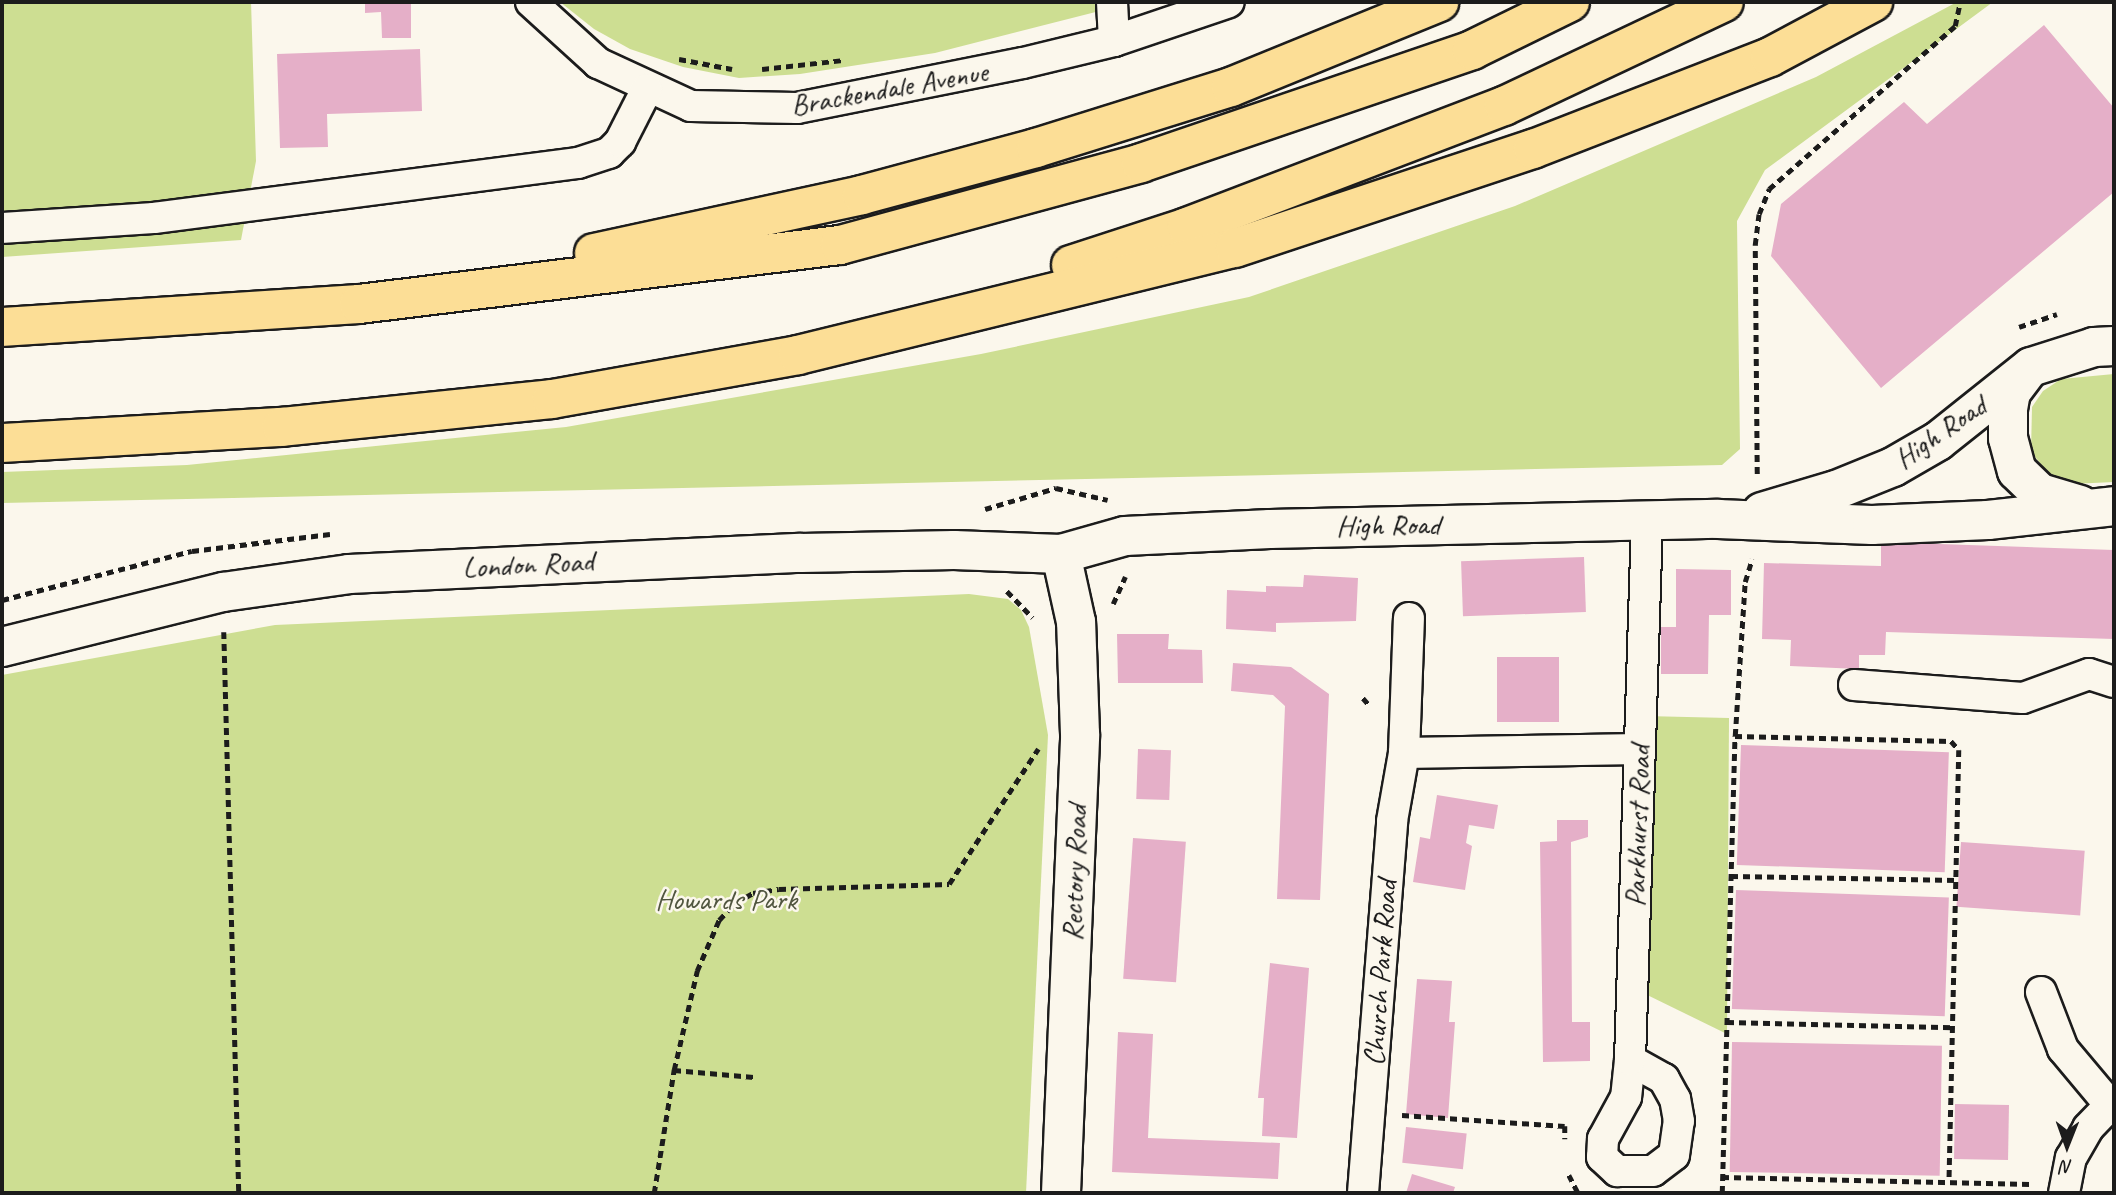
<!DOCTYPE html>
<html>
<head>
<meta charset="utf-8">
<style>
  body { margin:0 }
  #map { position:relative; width:2116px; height:1195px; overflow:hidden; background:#fbf7ec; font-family:Caveat,sans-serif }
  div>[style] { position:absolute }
  .green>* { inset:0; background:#cdde92 }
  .building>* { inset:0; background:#e5afc8; transform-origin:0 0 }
  .path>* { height:4.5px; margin-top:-2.25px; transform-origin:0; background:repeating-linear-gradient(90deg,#1c1c1c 0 7px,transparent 0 12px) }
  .roads { filter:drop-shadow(2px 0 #1c1c1c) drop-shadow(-2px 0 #1c1c1c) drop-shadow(0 2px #1c1c1c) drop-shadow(0 -2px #1c1c1c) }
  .street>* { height:30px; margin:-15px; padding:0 15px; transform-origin:15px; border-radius:15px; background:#fbf7ec }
  .secondary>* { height:38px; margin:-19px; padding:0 19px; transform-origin:19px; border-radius:19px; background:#fbf7ec }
  .highway>* { height:38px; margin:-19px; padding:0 19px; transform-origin:19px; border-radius:19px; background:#fcde96 }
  span { translate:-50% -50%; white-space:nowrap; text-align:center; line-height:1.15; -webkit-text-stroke:5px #fbf7ec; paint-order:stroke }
  .street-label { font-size:30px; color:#1c1c1c }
  .park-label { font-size:30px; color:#51563f }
  .frame { position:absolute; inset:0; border:4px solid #1c1c1c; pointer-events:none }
  .north { position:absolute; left:2032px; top:1111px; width:70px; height:70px; -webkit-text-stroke:5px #fbf7ec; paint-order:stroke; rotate:181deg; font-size:19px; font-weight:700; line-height:28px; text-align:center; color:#1c1c1c }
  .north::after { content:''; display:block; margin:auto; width:24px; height:32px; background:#1c1c1c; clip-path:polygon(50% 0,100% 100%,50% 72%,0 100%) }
</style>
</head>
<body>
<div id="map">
  <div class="green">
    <i style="clip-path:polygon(2px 2px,251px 2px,256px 161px,241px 240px,2px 257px)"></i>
    <i style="clip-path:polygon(560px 2px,1135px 2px,935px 53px,800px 74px,739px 78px,683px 67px,630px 49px,594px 29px)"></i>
    <i style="clip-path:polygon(1957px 2px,1993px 2px,1765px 170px,1737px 221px,1740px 449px,1722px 465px,2px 503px,2px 472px,187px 465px,566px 427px,981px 354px,1249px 297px,1515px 206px,1816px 77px)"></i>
    <i style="clip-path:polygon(2114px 374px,2114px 482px,2071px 484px,2049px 474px,2031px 452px,2032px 407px,2043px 391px,2061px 379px)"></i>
    <i style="clip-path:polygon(969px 594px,1008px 599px,1021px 610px,1029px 627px,1048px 735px,1026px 1193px,2px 1193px,2px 675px,275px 625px)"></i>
    <i style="clip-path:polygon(1645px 716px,1729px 718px,1727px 1034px,1637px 990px)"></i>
  </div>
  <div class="building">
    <i style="clip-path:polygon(365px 2px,411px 2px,411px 38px,382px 38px,381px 12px,365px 13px)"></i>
    <i style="clip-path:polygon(2044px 25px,2114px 108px,2114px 192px,1881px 388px,1771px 256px,1781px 204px,1904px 102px,1927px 124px)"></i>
    <i style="clip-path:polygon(420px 49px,422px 111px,327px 114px,328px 147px,280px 148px,277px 54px)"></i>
    <i style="clip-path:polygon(1881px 542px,2114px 550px,2114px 639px,1886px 632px,1885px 655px,1859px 655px,1859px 669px,1790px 666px,1791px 640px,1762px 639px,1764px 563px,1881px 566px)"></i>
    <i style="left:1584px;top:557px;width:55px;height:123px;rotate:88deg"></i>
    <i style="clip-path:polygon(1676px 569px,1731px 570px,1731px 615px,1709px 615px,1708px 674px,1661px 674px,1661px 627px,1676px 627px)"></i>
    <i style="clip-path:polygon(1304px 575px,1358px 578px,1356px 621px,1276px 623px,1276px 632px,1226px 629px,1227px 590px,1266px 592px,1266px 586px,1303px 587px)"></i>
    <i style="clip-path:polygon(1117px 634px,1169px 634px,1168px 649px,1202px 650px,1203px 683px,1118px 683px)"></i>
    <i style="left:1497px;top:657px;width:62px;height:65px"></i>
    <i style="clip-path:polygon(1233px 663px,1291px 667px,1329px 694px,1320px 900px,1277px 899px,1285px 706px,1273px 695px,1231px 691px)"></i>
    <i style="left:1741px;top:745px;width:208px;height:120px;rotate:2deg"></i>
    <i style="left:1138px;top:749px;width:33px;height:50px;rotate:2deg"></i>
    <i style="clip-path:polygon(1437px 795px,1498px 805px,1494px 829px,1469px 825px,1466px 843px,1472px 846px,1465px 890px,1413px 882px,1420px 837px,1430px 839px)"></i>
    <i style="clip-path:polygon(1557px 820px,1588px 820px,1588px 837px,1571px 842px,1572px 1022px,1590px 1022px,1590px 1061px,1543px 1062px,1540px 842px,1557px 841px)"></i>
    <i style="left:1133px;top:838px;width:53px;height:141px;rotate:4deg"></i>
    <i style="left:1961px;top:842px;width:124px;height:65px;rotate:4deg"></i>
    <i style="left:1736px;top:890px;width:213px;height:119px;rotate:2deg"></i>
    <i style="clip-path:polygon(1270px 963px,1309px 968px,1297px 1138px,1262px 1136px,1264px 1098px,1258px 1098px)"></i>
    <i style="clip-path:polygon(1417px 979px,1452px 981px,1449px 1022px,1455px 1022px,1448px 1118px,1406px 1114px)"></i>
    <i style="clip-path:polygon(1118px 1032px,1153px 1034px,1148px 1138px,1280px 1143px,1278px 1179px,1112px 1172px)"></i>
    <i style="left:1732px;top:1042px;width:210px;height:130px;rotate:1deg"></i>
    <i style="left:1955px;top:1104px;width:54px;height:55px;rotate:1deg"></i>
    <i style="left:1406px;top:1127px;width:61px;height:36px;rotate:6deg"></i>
    <i style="clip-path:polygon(1412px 1174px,1455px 1187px,1453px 1193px,1406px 1193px)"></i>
  </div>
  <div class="path">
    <i style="left:679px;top:59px;width:54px;rotate:10.7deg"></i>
    <i style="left:762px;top:69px;width:81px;rotate:-6.3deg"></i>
    <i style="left:2019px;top:327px;width:40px;rotate:-18.9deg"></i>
    <i style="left:1757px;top:474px;width:229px;rotate:-90.5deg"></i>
    <i style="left:1755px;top:245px;width:31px;rotate:-83deg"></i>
    <i style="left:1759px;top:214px;width:27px;rotate:-68deg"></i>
    <i style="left:1769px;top:189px;width:247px;rotate:-41.2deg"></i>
    <i style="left:1955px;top:26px;width:24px;rotate:-78deg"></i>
    <i style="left:985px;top:509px;width:74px;rotate:-16.5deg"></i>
    <i style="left:1056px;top:488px;width:53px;rotate:13deg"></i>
    <i style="left:1007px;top:591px;width:37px;rotate:46deg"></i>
    <i style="left:2px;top:600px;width:196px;rotate:-14.5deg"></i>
    <i style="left:192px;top:551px;width:139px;rotate:-7deg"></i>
    <i style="left:1113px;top:604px;width:30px;rotate:-66deg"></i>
    <i style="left:224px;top:632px;width:561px;rotate:88.47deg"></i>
    <i style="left:1363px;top:698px;width:11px;rotate:49deg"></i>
    <i style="left:1735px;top:736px;width:216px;rotate:1.3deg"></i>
    <i style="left:1951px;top:741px;width:12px;rotate:48deg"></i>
    <i style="left:1959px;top:750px;width:427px;rotate:91.3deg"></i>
    <i style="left:1731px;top:876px;width:225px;rotate:1deg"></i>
    <i style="left:1727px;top:1022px;width:226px;rotate:1.3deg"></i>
    <i style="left:674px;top:1070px;width:102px;rotate:-76.9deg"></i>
    <i style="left:697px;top:971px;width:56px;rotate:-66.7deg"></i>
    <i style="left:719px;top:920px;width:23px;rotate:-47deg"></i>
    <i style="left:735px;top:903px;width:21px;rotate:-29deg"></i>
    <i style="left:753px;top:893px;width:26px;rotate:-9deg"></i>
    <i style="left:779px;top:889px;width:170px;rotate:-1.7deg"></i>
    <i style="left:949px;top:884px;width:162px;rotate:-56.6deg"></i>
    <i style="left:1402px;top:1115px;width:163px;rotate:3.9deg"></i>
    <i style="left:1565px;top:1126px;width:13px;rotate:90deg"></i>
    <i style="left:1569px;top:1175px;width:20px;rotate:63deg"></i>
    <i style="left:1722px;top:1177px;width:308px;rotate:1.3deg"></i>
    <i style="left:654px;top:1193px;width:125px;rotate:-80.8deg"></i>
    <i style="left:674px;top:1070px;width:80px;rotate:5deg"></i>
    <i style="left:1722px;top:1193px;width:457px;rotate:-88.4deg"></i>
    <i style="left:1735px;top:736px;width:154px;rotate:-86.3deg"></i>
    <i style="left:1745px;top:582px;width:24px;rotate:-73deg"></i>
  </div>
  <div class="roads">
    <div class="street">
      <i style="left:531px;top:2px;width:91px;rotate:42.3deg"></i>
      <i style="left:598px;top:63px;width:102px;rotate:24.8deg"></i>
      <i style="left:691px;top:106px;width:106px;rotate:1.1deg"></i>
      <i style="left:797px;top:108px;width:230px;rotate:-11.3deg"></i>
      <i style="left:1023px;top:63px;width:94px;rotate:-13.6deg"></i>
      <i style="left:1114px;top:41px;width:121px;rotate:-18.7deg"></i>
      <i style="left:1112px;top:2px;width:39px;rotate:87deg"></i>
      <i style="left:2px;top:228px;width:152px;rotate:-3.8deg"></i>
      <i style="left:154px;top:218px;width:428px;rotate:-7.4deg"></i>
      <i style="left:578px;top:163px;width:33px;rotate:-18deg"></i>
      <i style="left:609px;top:153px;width:16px;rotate:-45deg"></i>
      <i style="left:620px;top:142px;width:59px;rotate:-63deg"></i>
      <i style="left:1854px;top:685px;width:169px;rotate:4.4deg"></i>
      <i style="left:2023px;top:698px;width:70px;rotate:-20deg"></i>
      <i style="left:2089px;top:674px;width:26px;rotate:18deg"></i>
      <i style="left:1404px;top:753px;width:235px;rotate:-1deg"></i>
      <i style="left:2041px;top:992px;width:61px;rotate:68.9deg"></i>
      <i style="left:2063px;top:1049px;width:72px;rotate:50.1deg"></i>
      <i style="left:1630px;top:1060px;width:37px;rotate:96deg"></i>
      <i style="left:1626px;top:1097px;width:48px;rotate:118.7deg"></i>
      <i style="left:1603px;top:1139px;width:18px;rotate:93deg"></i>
      <i style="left:1602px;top:1157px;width:21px;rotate:43deg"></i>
      <i style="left:1617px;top:1171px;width:36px"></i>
      <i style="left:1653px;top:1171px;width:26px;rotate:-37deg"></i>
      <i style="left:1674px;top:1155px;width:34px;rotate:-82deg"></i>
      <i style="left:1679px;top:1121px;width:22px;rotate:-100deg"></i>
      <i style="left:1675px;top:1099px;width:23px;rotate:-119deg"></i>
      <i style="left:1664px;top:1079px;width:39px;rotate:-151deg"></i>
      <i style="left:1630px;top:1060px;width:539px;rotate:-88.19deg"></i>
      <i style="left:1363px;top:1193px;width:373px;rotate:-85.5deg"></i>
      <i style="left:1392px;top:821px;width:69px;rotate:-80deg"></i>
      <i style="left:1404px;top:753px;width:135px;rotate:-87.9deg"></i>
      <i style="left:2064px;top:1193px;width:36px;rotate:-79deg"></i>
      <i style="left:2071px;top:1158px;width:34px;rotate:-60deg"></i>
      <i style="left:2088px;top:1128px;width:37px;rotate:-46deg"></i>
    </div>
    <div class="secondary">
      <i style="left:2027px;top:371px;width:26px;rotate:127deg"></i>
      <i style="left:2011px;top:392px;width:17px;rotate:100deg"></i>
      <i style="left:2008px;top:409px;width:29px;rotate:90deg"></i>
      <i style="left:2008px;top:438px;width:34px;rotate:75deg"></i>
      <i style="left:2017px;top:471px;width:32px;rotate:44deg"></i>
      <i style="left:2040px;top:493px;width:42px;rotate:16.7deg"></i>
      <i style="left:1762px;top:512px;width:77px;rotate:-16.6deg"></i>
      <i style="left:1836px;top:490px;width:61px;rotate:-22deg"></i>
      <i style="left:1893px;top:467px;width:52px;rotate:-30deg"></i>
      <i style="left:1938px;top:441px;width:119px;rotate:-38.5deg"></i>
      <i style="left:2031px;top:367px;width:66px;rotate:-17.6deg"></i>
      <i style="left:2094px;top:347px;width:20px;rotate:-3deg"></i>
      <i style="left:2px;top:647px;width:228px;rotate:-14deg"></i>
      <i style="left:223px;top:592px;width:127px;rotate:-8.1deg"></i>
      <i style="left:349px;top:574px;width:452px;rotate:-2.7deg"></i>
      <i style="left:801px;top:553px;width:153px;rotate:-1.1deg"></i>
      <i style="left:954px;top:550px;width:107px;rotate:2.1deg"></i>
      <i style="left:1061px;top:554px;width:66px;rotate:-15.7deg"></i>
      <i style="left:1125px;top:536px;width:145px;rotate:-2.8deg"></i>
      <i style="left:1270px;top:529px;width:448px;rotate:-1.3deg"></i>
      <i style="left:1718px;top:519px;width:154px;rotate:2.2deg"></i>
      <i style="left:1872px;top:525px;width:116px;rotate:-2.5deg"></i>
      <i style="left:1988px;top:520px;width:127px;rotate:-6.3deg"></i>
      <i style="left:1061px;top:1193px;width:459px;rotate:-87.6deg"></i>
      <i style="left:1080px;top:734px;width:112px;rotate:-92deg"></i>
      <i style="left:1076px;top:622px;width:70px;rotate:-102.4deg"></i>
    </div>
    <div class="highway">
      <i style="left:594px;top:253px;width:274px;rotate:-12.2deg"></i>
      <i style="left:862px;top:195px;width:180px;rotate:-15.1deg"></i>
      <i style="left:1036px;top:148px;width:204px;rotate:-17.4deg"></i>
      <i style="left:1231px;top:87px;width:225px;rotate:-22.2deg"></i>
      <i style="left:1071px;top:265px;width:122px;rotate:-18.1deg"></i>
      <i style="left:1187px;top:227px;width:339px;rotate:-20.9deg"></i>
      <i style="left:1504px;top:106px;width:243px;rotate:-25.3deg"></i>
      <i style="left:2px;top:327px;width:358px;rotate:-3.7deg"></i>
      <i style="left:359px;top:304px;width:485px;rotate:-7deg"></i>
      <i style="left:840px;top:245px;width:312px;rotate:-15.2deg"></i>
      <i style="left:1141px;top:163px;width:350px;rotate:-18.8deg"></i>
      <i style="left:1472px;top:50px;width:109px;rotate:-26.1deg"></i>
      <i style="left:2px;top:443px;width:280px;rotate:-3.3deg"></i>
      <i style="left:282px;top:427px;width:271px;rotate:-5.9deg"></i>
      <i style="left:552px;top:399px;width:250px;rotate:-10.1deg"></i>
      <i style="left:798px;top:355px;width:450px;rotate:-13.8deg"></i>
      <i style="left:1235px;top:248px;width:314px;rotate:-18.4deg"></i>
      <i style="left:1533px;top:149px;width:254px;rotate:-21.2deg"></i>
      <i style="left:1770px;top:57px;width:117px;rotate:-28.1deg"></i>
    </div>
  </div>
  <div class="street-label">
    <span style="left:889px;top:88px;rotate:-10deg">Brackendale Avenue</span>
    <span style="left:1940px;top:432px;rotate:-35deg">High Road</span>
    <span style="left:1388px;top:525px;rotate:-1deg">High Road</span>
    <span style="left:528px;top:564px;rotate:-3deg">London Road</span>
    <span style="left:1637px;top:826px;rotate:-88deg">Parkhurst Road</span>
    <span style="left:1074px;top:873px;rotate:-88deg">Rectory Road</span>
    <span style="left:1380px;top:973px;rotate:-86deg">Church Park Road</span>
  </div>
  <div class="park-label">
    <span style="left:726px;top:899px">Howards Park</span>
  </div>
  <div class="frame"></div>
  <div class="north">N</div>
</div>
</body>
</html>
